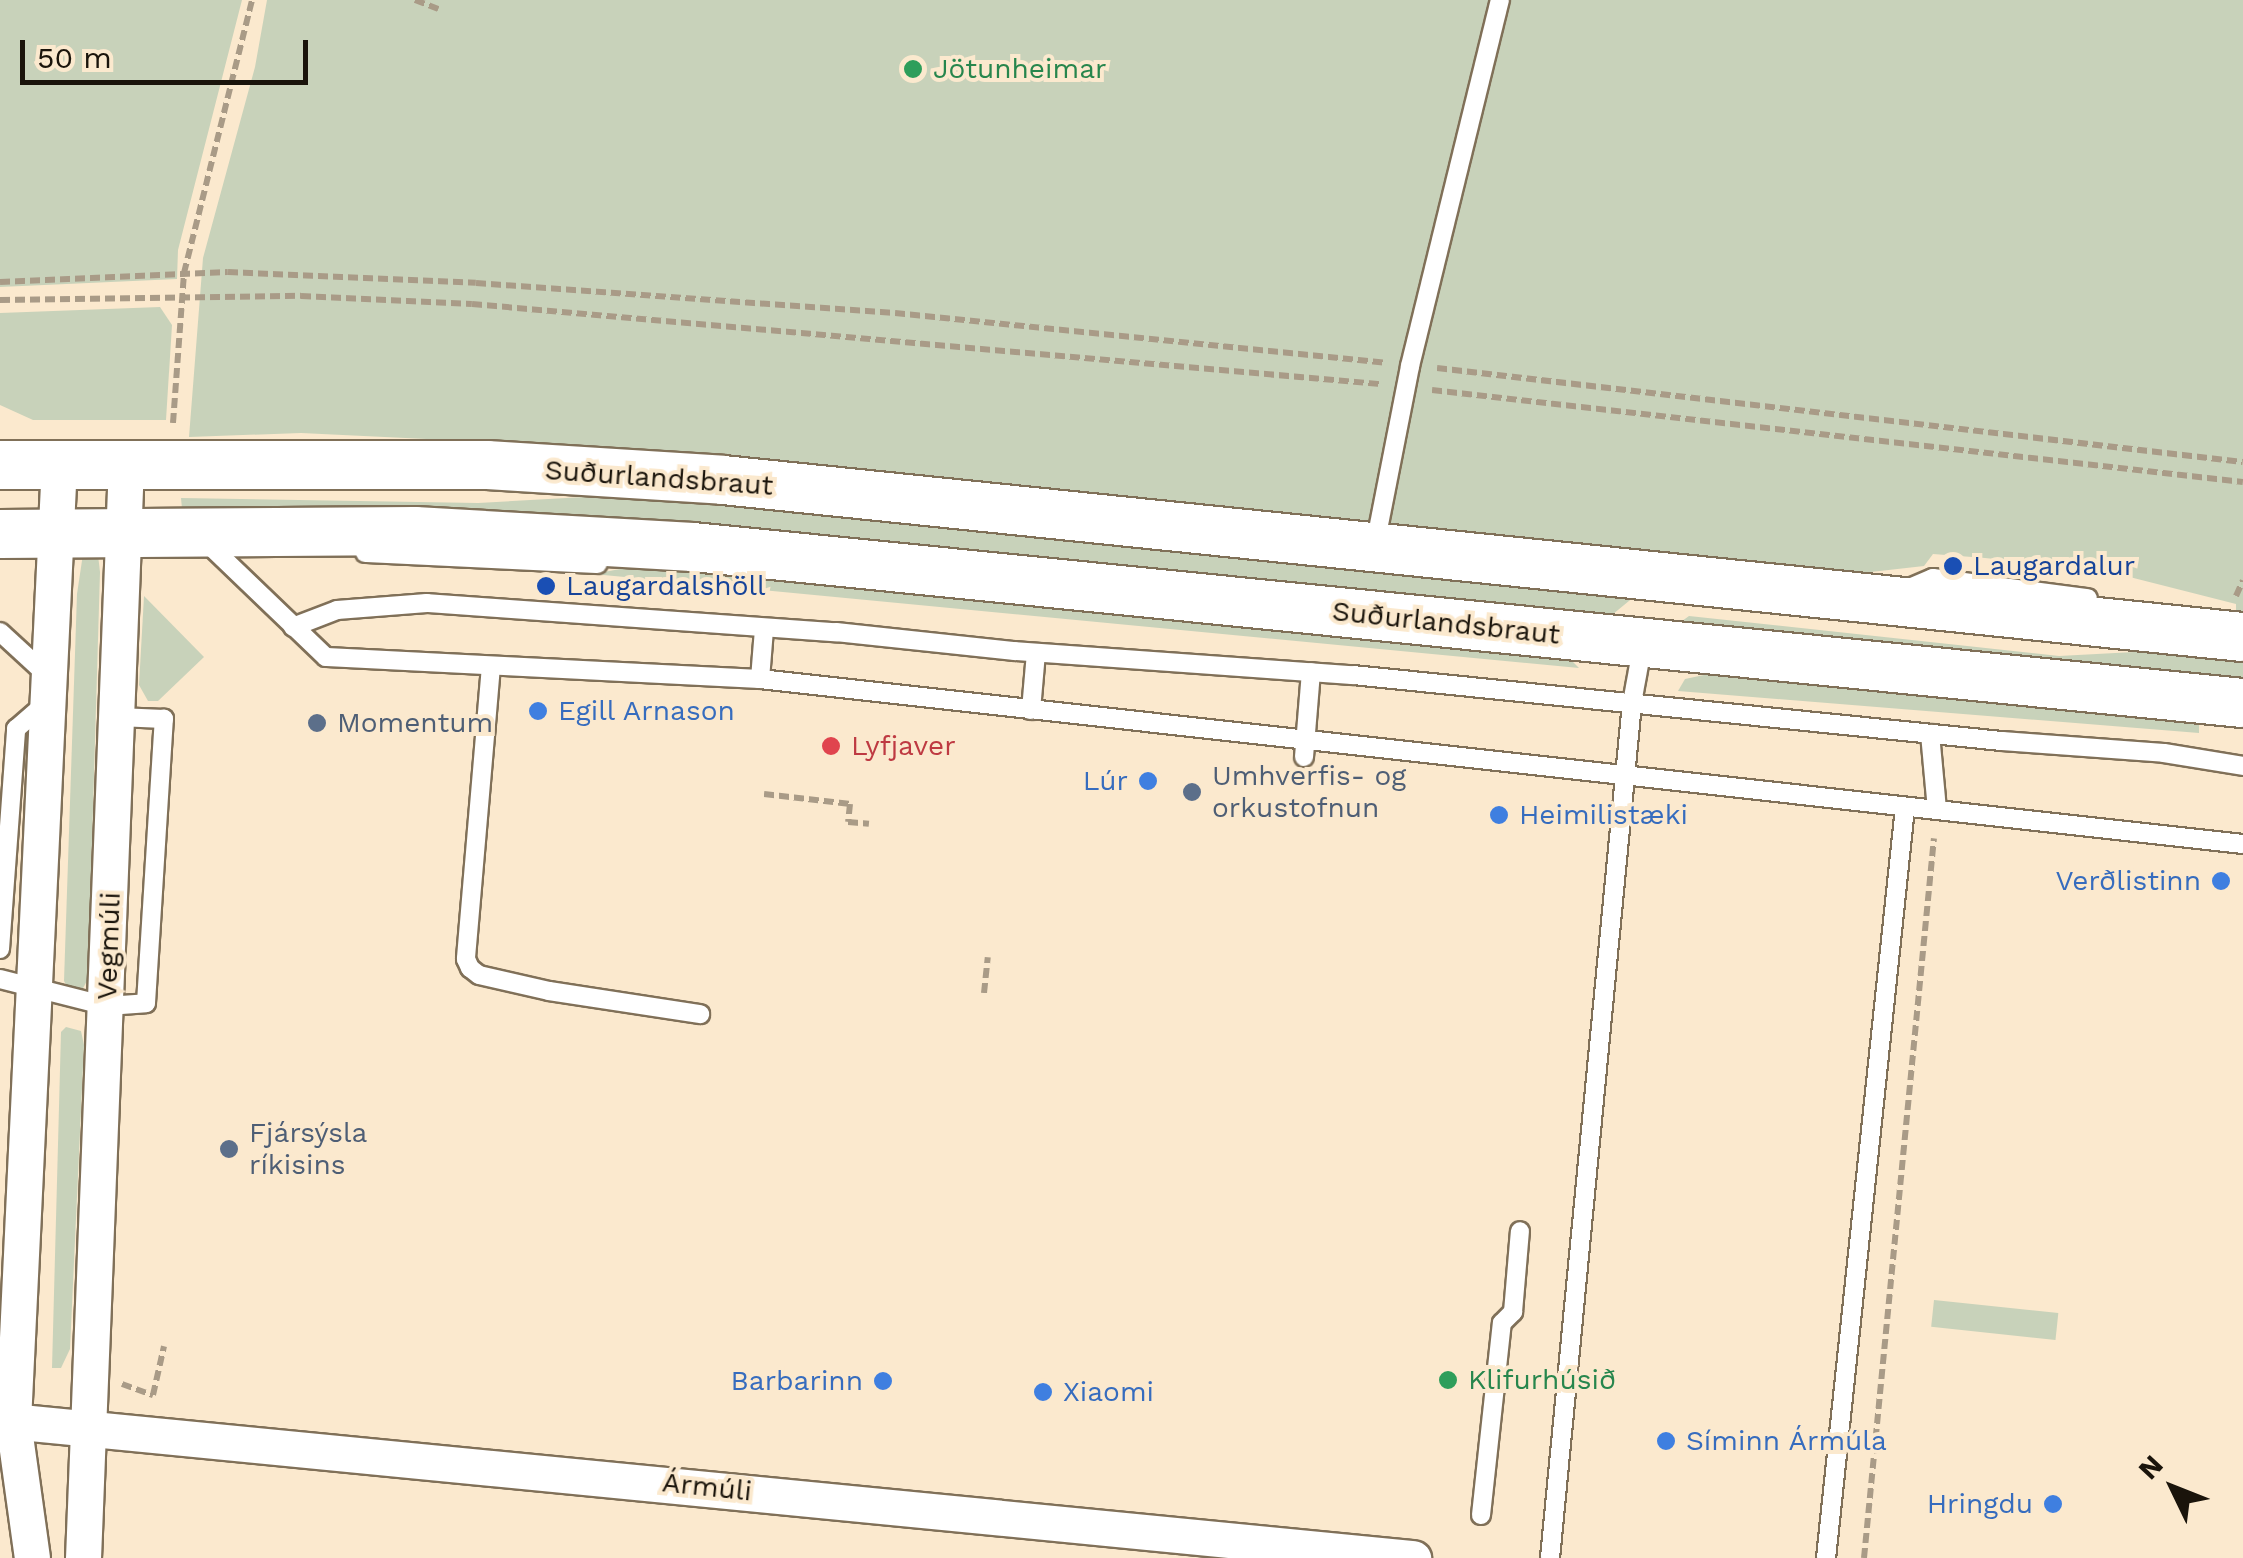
<!DOCTYPE html>
<html>
<head>
<meta charset="utf-8">
<style>
  body { margin:0 }
  #map { position:relative; width:2243px; height:1558px; overflow:hidden; background:#fbe9ce; font-family:"Work Sans",sans-serif }
  div>[style] { position:absolute }
  .green>* { inset:0; background:#c8d2ba; transform-origin:0 0 }
  .path>* { height:6px; margin-top:-3px; transform-origin:0; background:repeating-linear-gradient(90deg,#a99b87 0 10px,transparent 0 15px) }
  .roads { filter:drop-shadow(2px 0 #807058) drop-shadow(-2px 0 #807058) drop-shadow(0 2px #807058) drop-shadow(0 -2px #807058) }
  .lane>* { height:18px; margin:-9px; padding:0 9px; transform-origin:9px; border-radius:9px; background:#fff }
  .street>* { height:35px; margin:-17.5px; padding:0 17.5px; transform-origin:17.5px; border-radius:17.5px; background:#fff }
  .secondary>* { height:48px; margin:-24px; padding:0 24px; transform-origin:24px; border-radius:24px; background:#fff }
  .dots>* { width:28px; height:28px; translate:-50% -50%; box-sizing:border-box; border:5px solid #fbe9ce; border-radius:50% }
  span { translate:-50% -50%; white-space:nowrap; text-align:center; line-height:1.15; -webkit-text-stroke:8px #fbe9ce; paint-order:stroke }
  .leisure-label { font-size:28px; color:#27864d }
  .left { translate:0 -50%; text-align:left }
  .street-label { font-size:28px; color:#1a140b }
  .transit-label { font-size:28px; color:#164399 }
  .shop-label { font-size:28px; color:#366cbe }
  .right { translate:-100% -50%; text-align:right }
  .service-label { font-size:28px; color:#4e5e75 }
  .health-label { font-size:28px; color:#be3a42 }
  .north { position:absolute; left:2123px; top:1438px; width:100px; height:100px; -webkit-text-stroke:8px #fbe9ce; paint-order:stroke; rotate:313deg; font-size:28px; font-weight:700; line-height:40px; text-align:center; color:#1a140b }
  .north::after { content:''; display:block; margin:auto; width:35px; height:45px; background:#1a140b; clip-path:polygon(50% 0,100% 100%,50% 72%,0 100%) }
  .scale { position:absolute; left:20px; top:40px; width:288px; height:45px; box-sizing:border-box; border:5px solid #1a140b; border-top:0; padding-left:12px; font-size:30px; line-height:35px; white-space:nowrap; color:#1a140b; -webkit-text-stroke:8px #fbe9ce; paint-order:stroke }
</style>
</head>
<body>
<div id="map">
  <div class="green">
    <i style="clip-path:polygon(0 0,242px 0,178px 250px,177px 279px,0 287px)"></i>
    <i style="clip-path:polygon(267px 0,2243px 0,2243px 614px,2236px 613px,2236px 604px,2102px 570px,1985px 558px,1933px 554px,1924px 566px,1853px 574px,553px 445px,301px 433px,189px 437px,203px 258px,255px 67px)"></i>
    <i style="clip-path:polygon(160px 307px,172px 325px,166px 420px,33px 420px,0 405px,0 313px)"></i>
    <i style="clip-path:polygon(620px 495px,1635px 596px,1607px 619px,529px 514px,182px 509px,181px 498px,478px 503px)"></i>
    <i style="clip-path:polygon(83px 554px,98px 555px,100px 572px,88px 979px,82px 990px,69px 990px,64px 981px,77px 594px)"></i>
    <i style="clip-path:polygon(642px 565px,1554px 657px,1571px 660px,1579px 668px,593px 574px)"></i>
    <i style="clip-path:polygon(144px 596px,204px 657px,158px 701px,148px 701px,139px 685px)"></i>
    <i style="clip-path:polygon(1689px 616px,2059px 656px,2172px 650px,2243px 658px,2243px 685px,1675px 626px)"></i>
    <i style="clip-path:polygon(1723px 671px,2199px 721px,2199px 733px,1678px 691px,1685px 679px)"></i>
    <i style="clip-path:polygon(66px 1027px,81px 1031px,84px 1045px,70px 1349px,61px 1368px,52px 1368px,61px 1032px)"></i>
    <i style="left:1934px;top:1300px;width:125px;height:27px;rotate:6deg"></i>
  </div>
  <div class="path">
    <i style="left:415px;top:0;width:25px;rotate:21deg"></i>
    <i style="left:0;top:282px;width:228px;rotate:-2.5deg"></i>
    <i style="left:228px;top:272px;width:248px;rotate:2.5deg"></i>
    <i style="left:476px;top:283px;width:420px;rotate:4.1deg"></i>
    <i style="left:895px;top:313px;width:493px;rotate:5.8deg"></i>
    <i style="left:0;top:300px;width:301px;rotate:-0.8deg"></i>
    <i style="left:301px;top:296px;width:171px;rotate:2.7deg"></i>
    <i style="left:472px;top:304px;width:912px;rotate:5.04deg"></i>
    <i style="left:1437px;top:368px;width:811px;rotate:6.65deg"></i>
    <i style="left:1432px;top:390px;width:816px;rotate:6.47deg"></i>
    <i style="left:173px;top:423px;width:150px;rotate:-85.8deg"></i>
    <i style="left:184px;top:273px;width:281px;rotate:-76deg"></i>
    <i style="left:2236px;top:596px;width:17px;rotate:-66deg"></i>
    <i style="left:764px;top:794px;width:87px;rotate:6.6deg"></i>
    <i style="left:850px;top:804px;width:18px;rotate:96deg"></i>
    <i style="left:848px;top:822px;width:21px;rotate:5deg"></i>
    <i style="left:984px;top:993px;width:36px;rotate:-84deg"></i>
    <i style="left:122px;top:1384px;width:33px;rotate:20deg"></i>
    <i style="left:153px;top:1395px;width:50px;rotate:-77.3deg"></i>
    <i style="left:1864px;top:1558px;width:723px;rotate:-84.45deg"></i>
  </div>
  <div class="roads">
    <div class="lane">
      <i style="left:206px;top:542px;width:166px;rotate:43.8deg"></i>
      <i style="left:326px;top:657px;width:435px;rotate:2.9deg"></i>
      <i style="left:760px;top:679px;width:1492px;rotate:6.35deg"></i>
      <i style="left:1375px;top:545px;width:182px;rotate:-78.9deg"></i>
      <i style="left:1410px;top:366px;width:377px;rotate:-76.2deg"></i>
      <i style="left:365px;top:553px;width:233px;rotate:2.7deg"></i>
      <i style="left:1907px;top:589px;width:28px;rotate:-23deg"></i>
      <i style="left:1933px;top:578px;width:156px;rotate:7.4deg"></i>
      <i style="left:293px;top:627px;width:47px;rotate:-21.1deg"></i>
      <i style="left:337px;top:610px;width:90px;rotate:-4.4deg"></i>
      <i style="left:427px;top:603px;width:410px;rotate:4.1deg"></i>
      <i style="left:836px;top:632px;width:180px;rotate:6.1deg"></i>
      <i style="left:1015px;top:651px;width:339px;rotate:4.1deg"></i>
      <i style="left:1353px;top:675px;width:652px;rotate:5.81deg"></i>
      <i style="left:2002px;top:741px;width:162px;rotate:4.2deg"></i>
      <i style="left:2164px;top:753px;width:80px;rotate:9.3deg"></i>
      <i style="left:0;top:632px;width:64px;rotate:42.5deg"></i>
      <i style="left:491px;top:666px;width:294px;rotate:94.9deg"></i>
      <i style="left:466px;top:959px;width:10px;rotate:66deg"></i>
      <i style="left:470px;top:968px;width:11px;rotate:38deg"></i>
      <i style="left:479px;top:975px;width:72px;rotate:12.9deg"></i>
      <i style="left:549px;top:991px;width:153px;rotate:8.7deg"></i>
      <i style="left:760px;top:679px;width:50px;rotate:-85.4deg"></i>
      <i style="left:1031px;top:710px;width:57px;rotate:-85deg"></i>
      <i style="left:1930px;top:734px;width:76px;rotate:84.7deg"></i>
      <i style="left:1304px;top:757px;width:85px;rotate:-85.3deg"></i>
      <i style="left:0;top:949px;width:221px;rotate:-85.8deg"></i>
      <i style="left:16px;top:729px;width:37px;rotate:-41deg"></i>
      <i style="left:0;top:979px;width:110px;rotate:14.2deg"></i>
      <i style="left:107px;top:1006px;width:39px;rotate:-4deg"></i>
      <i style="left:146px;top:1003px;width:285px;rotate:-86.4deg"></i>
      <i style="left:164px;top:719px;width:46px;rotate:-177.5deg"></i>
      <i style="left:1481px;top:1515px;width:193px;rotate:-83.8deg"></i>
      <i style="left:1502px;top:1323px;width:16px;rotate:-45deg"></i>
      <i style="left:1513px;top:1312px;width:81px;rotate:-85.1deg"></i>
      <i style="left:1550px;top:1558px;width:859px;rotate:-84.52deg"></i>
      <i style="left:1632px;top:703px;width:61px;rotate:-79.6deg"></i>
      <i style="left:1826px;top:1558px;width:755px;rotate:-83.99deg"></i>
    </div>
    <div class="street">
      <i style="left:0;top:1420px;width:1420px;rotate:5.58deg"></i>
      <i style="left:32px;top:1558px;width:138px;rotate:-97.9deg"></i>
      <i style="left:13px;top:1421px;width:960px;rotate:-87.25deg"></i>
      <i style="left:83px;top:1558px;width:1096px;rotate:-87.75deg"></i>
    </div>
    <div class="secondary">
      <i style="left:0;top:465px;width:487px"></i>
      <i style="left:487px;top:465px;width:236px;rotate:3.6deg"></i>
      <i style="left:723px;top:480px;width:1528px;rotate:5.9deg"></i>
      <i style="left:0;top:534px;width:415px;rotate:-0.4deg"></i>
      <i style="left:415px;top:531px;width:278px;rotate:3.3deg"></i>
      <i style="left:693px;top:547px;width:1558px;rotate:5.75deg"></i>
    </div>
  </div>
  <div class="dots">
    <i style="left:913px;top:69px;background:#2e9e5b"></i>
    <i style="left:1953px;top:566px;background:#1a4fb4"></i>
    <i style="left:546px;top:586px;background:#1a4fb4"></i>
    <i style="left:538px;top:711px;background:#3f7fe0"></i>
    <i style="left:317px;top:723px;background:#5c6f8a"></i>
    <i style="left:831px;top:746px;background:#e0444e"></i>
    <i style="left:1148px;top:781px;background:#3f7fe0"></i>
    <i style="left:1192px;top:792px;background:#5c6f8a"></i>
    <i style="left:1499px;top:815px;background:#3f7fe0"></i>
    <i style="left:2221px;top:881px;background:#3f7fe0"></i>
    <i style="left:229px;top:1149px;background:#5c6f8a"></i>
    <i style="left:1448px;top:1380px;background:#2e9e5b"></i>
    <i style="left:883px;top:1381px;background:#3f7fe0"></i>
    <i style="left:1043px;top:1392px;background:#3f7fe0"></i>
    <i style="left:1666px;top:1441px;background:#3f7fe0"></i>
    <i style="left:2053px;top:1504px;background:#3f7fe0"></i>
  </div>
  <div class="leisure-label">
    <span class="left" style="left:933px;top:69px">Jötunheimar</span>
    <span class="left" style="left:1468px;top:1380px">Klifurhúsið</span>
  </div>
  <div class="street-label">
    <span style="left:659px;top:478px;rotate:4deg">Suðurlandsbraut</span>
    <span style="left:1446px;top:623px;rotate:6deg">Suðurlandsbraut</span>
    <span style="left:109px;top:946px;rotate:-88deg">Vegmúli</span>
    <span style="left:707px;top:1487px;rotate:6deg">Ármúli</span>
  </div>
  <div class="transit-label">
    <span class="left" style="left:1973px;top:566px">Laugardalur</span>
    <span class="left" style="left:566px;top:586px">Laugardalshöll</span>
  </div>
  <div class="shop-label">
    <span class="left" style="left:558px;top:711px">Egill Arnason</span>
    <span class="right" style="left:1128px;top:781px">Lúr</span>
    <span class="left" style="left:1519px;top:815px">Heimilistæki</span>
    <span class="right" style="left:2201px;top:881px">Verðlistinn</span>
    <span class="right" style="left:863px;top:1381px">Barbarinn</span>
    <span class="left" style="left:1063px;top:1392px">Xiaomi</span>
    <span class="left" style="left:1686px;top:1441px">Síminn Ármúla</span>
    <span class="right" style="left:2033px;top:1504px">Hringdu</span>
  </div>
  <div class="service-label">
    <span class="left" style="left:337px;top:723px">Momentum</span>
    <span class="left" style="left:1212px;top:792px">Umhverfis- og<br>orkustofnun</span>
    <span class="left" style="left:249px;top:1149px">Fjársýsla<br>ríkisins</span>
  </div>
  <div class="health-label">
    <span class="left" style="left:851px;top:746px">Lyfjaver</span>
  </div>
  <div class="north">N</div>
  <div class="scale">50 m</div>
</div>
</body>
</html>
